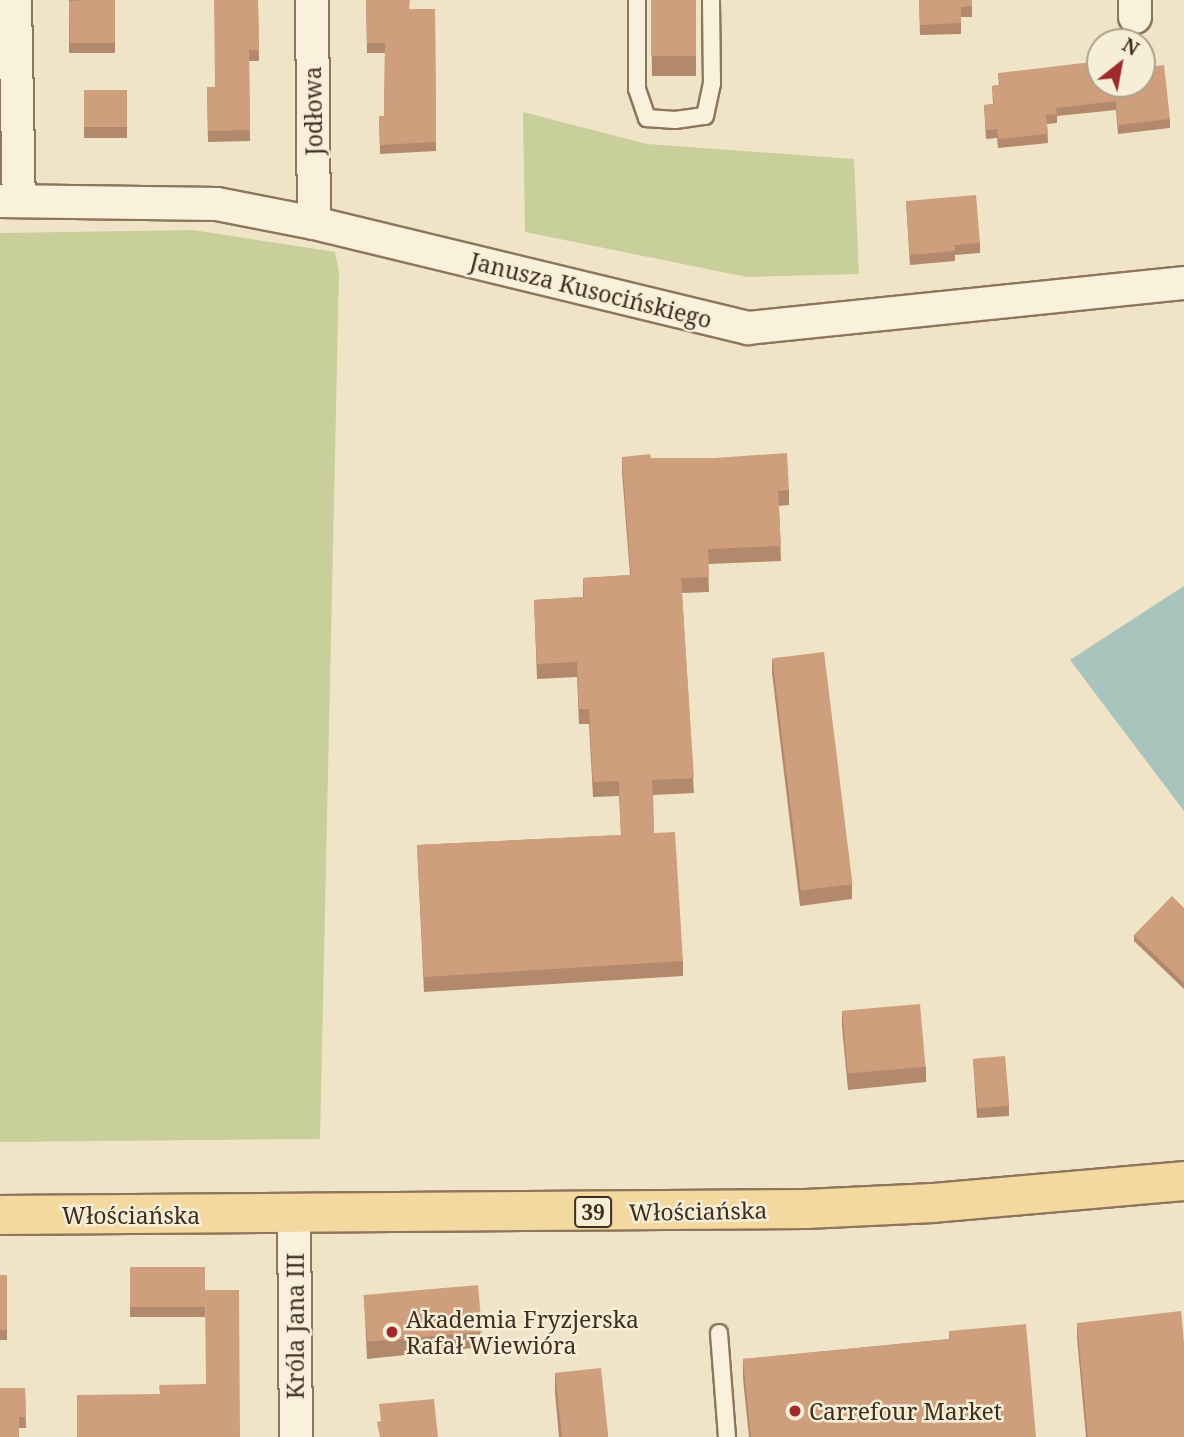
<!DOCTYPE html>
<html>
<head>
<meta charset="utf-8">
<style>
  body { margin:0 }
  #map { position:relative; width:1184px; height:1437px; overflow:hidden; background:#f0e4c8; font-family:"Noto Serif",serif }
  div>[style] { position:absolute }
  .green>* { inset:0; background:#c9cf9b }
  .water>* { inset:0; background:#a9c4bc }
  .roads { filter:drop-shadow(2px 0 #8d765c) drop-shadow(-2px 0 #8d765c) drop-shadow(0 2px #8d765c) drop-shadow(0 -2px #8d765c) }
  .service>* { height:16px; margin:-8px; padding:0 8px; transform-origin:8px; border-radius:8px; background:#faf1dc }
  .minor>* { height:32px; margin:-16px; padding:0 16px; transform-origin:16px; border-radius:16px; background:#faf1dc }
  .primary>* { height:38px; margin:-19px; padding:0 19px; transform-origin:19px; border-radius:19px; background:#f3d9a0 }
  .wall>* { inset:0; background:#b2896c; transform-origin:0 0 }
  .building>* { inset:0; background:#cf9f7d; transform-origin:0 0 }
  .dots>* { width:19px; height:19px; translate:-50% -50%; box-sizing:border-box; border:4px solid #f7eed8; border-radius:50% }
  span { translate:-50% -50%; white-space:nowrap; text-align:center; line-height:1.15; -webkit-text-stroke:5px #f7eed8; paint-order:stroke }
  .shield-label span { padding:2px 5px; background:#f7eed8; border:2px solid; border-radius:5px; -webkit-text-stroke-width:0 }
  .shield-label { font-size:21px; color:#3d2e20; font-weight:700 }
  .street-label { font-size:23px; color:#3d2e20 }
  .poi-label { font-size:23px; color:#3d2e20 }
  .left { translate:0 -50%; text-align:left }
  .north { position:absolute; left:1086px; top:28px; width:70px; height:70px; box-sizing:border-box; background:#f7eed8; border:2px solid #ada18e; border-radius:50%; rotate:31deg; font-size:19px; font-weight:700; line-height:28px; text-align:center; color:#3d2e20 }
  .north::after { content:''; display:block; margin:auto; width:24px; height:32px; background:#9e2a2b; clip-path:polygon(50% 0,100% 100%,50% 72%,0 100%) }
</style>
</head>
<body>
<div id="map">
  <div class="green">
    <i style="clip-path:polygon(523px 112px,647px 144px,854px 159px,859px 274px,747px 277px,525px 232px)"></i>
    <i style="clip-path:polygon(193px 230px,335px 252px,339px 273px,320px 1139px,0 1142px,0 233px)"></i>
  </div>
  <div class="water">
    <i style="clip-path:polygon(1184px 586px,1184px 811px,1070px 660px)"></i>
  </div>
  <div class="roads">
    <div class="service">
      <i style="left:637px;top:0;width:89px;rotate:90deg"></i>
      <i style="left:637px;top:89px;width:31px;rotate:71deg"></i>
      <i style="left:647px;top:118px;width:28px;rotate:4deg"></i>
      <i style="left:675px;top:120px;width:30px;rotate:-8deg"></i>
      <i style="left:705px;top:116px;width:33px;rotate:-78deg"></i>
      <i style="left:712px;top:84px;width:84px;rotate:-90.7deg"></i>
      <i style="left:719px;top:1333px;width:104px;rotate:85.6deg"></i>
    </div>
    <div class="minor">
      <i style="left:15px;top:0;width:201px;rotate:88.9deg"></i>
      <i style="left:312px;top:0;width:223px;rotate:89.5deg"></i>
      <i style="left:1135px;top:0;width:17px;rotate:90deg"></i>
      <i style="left:0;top:201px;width:217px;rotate:0.8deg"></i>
      <i style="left:217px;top:204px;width:99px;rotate:11.1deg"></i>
      <i style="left:314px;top:223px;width:447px;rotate:13.6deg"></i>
      <i style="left:748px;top:328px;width:438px;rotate:-5.9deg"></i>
      <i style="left:294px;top:1215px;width:222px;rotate:89.5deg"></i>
    </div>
    <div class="primary">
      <i style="left:0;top:1215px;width:806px;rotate:-0.43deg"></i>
      <i style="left:806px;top:1209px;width:127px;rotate:-2.7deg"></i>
      <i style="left:933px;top:1203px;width:252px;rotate:-5deg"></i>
    </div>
  </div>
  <div class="wall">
    <i style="left:115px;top:0;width:53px;height:46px;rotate:90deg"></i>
    <i style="clip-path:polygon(258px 0,259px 61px,249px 61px,250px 141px,208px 142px,207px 87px,215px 87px)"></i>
    <i style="clip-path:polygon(366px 0,410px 9px,435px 9px,436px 151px,380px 154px,379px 116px,384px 116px,385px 53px,367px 53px)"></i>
    <i style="clip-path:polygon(651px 0,696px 56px,696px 76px,652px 76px)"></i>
    <i style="clip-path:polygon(919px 0,972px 6px,972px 17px,961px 17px,961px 34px,920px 35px)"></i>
    <i style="clip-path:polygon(998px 73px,1100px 84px,1170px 119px,1170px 128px,1118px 134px,1116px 110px,1057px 116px,1057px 123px,1047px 124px,1048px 143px,998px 148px,997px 138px,986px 139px,984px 105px,993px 104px,992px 86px,999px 85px)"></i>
    <i style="left:127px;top:90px;width:48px;height:43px;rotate:90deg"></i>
    <i style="clip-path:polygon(906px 201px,980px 243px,980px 253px,955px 255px,955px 261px,910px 265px)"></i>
    <i style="clip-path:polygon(622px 457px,651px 458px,789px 490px,789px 505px,779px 506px,781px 561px,708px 564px,709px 592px,682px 593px,694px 793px,653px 795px,654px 833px,683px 961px,683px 976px,424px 992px,417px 845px,621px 835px,619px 796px,593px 797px,589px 724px,579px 724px,577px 677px,537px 679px,534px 600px,583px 597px,583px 578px,630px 575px,622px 472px)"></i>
    <i style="clip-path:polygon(772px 658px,852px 884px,852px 899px,800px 906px,772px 673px)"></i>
    <i style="clip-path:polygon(1184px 908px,1184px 989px,1134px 941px,1134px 935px)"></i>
    <i style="clip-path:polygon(842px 1012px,926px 1067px,926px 1082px,848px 1090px,842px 1027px)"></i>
    <i style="clip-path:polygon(973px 1059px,1009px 1106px,1009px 1116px,977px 1118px)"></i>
    <i style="left:205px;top:1267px;width:50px;height:75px;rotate:90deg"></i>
    <i style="left:0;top:1275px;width:7px;height:65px"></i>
    <i style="clip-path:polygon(364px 1297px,482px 1332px,482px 1347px,367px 1359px)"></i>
    <i style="clip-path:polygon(1077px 1323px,1184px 1437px,1086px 1437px,1077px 1338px)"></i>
    <i style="clip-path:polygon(949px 1331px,1036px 1437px,749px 1437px,743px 1379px,743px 1359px,949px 1339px)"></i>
    <i style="clip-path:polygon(555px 1373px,608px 1437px,559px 1437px,555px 1393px)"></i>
    <i style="clip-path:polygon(25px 1388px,26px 1428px,19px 1428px,0 1437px)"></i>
  </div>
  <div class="building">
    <i style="clip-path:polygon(83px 0,115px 0,115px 43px,70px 43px,69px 1px)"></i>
    <i style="clip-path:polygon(214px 0,258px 0,259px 50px,249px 50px,250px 130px,208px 131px,207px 87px,215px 87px)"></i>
    <i style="clip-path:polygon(366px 0,410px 0,409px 9px,435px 9px,436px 142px,380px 145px,379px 116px,384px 116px,385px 43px,367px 43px)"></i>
    <i style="left:651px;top:0;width:45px;height:56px"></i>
    <i style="clip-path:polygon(919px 0,972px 0,972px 6px,961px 7px,961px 23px,920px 25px)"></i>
    <i style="clip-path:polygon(1100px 61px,1100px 84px,1142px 84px,1142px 68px,1164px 65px,1170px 119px,1118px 125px,1116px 101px,1056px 108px,1057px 114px,1046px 115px,1048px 134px,998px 139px,997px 129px,986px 130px,984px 105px,994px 104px,992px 86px,1000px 85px,998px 73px)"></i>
    <i style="left:127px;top:90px;width:37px;height:43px;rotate:90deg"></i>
    <i style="clip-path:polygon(976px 195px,980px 243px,955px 245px,955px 251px,910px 255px,906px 201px)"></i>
    <i style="clip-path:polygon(787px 453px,789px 490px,778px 491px,781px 546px,708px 549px,709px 577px,681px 578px,694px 778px,652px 780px,654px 833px,675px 832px,683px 961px,424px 977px,417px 845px,621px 835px,619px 781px,593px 782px,589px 709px,579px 709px,577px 662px,537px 664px,534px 600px,584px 597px,583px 578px,631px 575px,622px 457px,650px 454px,651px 458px,715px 458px)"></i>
    <i style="left:824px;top:652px;width:234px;height:52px;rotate:83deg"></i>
    <i style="clip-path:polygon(1172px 896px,1184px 908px,1184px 983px,1134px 935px)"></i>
    <i style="left:920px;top:1004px;width:63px;height:78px;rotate:85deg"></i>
    <i style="left:1005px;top:1056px;width:50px;height:32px;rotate:85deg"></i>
    <i style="left:130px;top:1267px;width:75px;height:40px"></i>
    <i style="left:0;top:1275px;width:7px;height:55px"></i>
    <i style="left:478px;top:1285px;width:47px;height:115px;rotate:85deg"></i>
    <i style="clip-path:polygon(205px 1290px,239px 1290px,240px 1437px,77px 1437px,77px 1395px,160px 1394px,159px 1385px,206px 1384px)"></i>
    <i style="clip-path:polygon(1181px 1311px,1184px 1343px,1184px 1437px,1088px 1437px,1077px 1323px)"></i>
    <i style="clip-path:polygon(1026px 1324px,1036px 1437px,751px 1437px,743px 1359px,950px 1339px,949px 1331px)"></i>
    <i style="left:601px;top:1368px;width:69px;height:46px;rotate:84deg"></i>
    <i style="clip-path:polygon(0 1388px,25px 1388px,26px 1417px,19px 1417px,19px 1437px,0 1437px)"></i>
    <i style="clip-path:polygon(434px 1399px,438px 1437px,380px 1437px,377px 1422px,381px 1421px,379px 1404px)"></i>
  </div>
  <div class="dots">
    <i style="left:392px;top:1332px;background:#9e2a2b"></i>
    <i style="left:795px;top:1411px;background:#9e2a2b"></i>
  </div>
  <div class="shield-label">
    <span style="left:593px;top:1212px">39</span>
  </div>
  <div class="street-label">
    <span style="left:313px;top:111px;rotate:-91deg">Jodłowa</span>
    <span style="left:591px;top:290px;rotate:14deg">Janusza Kusocińskiego</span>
    <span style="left:698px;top:1211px;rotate:-1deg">Włościańska</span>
    <span style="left:131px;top:1215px">Włościańska</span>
    <span style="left:295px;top:1326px;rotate:-90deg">Króla Jana III</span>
  </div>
  <div class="poi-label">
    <span class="left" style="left:406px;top:1332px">Akademia Fryzjerska<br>Rafał Wiewióra</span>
    <span class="left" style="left:809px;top:1411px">Carrefour Market</span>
  </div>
  <div class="north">N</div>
</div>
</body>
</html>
